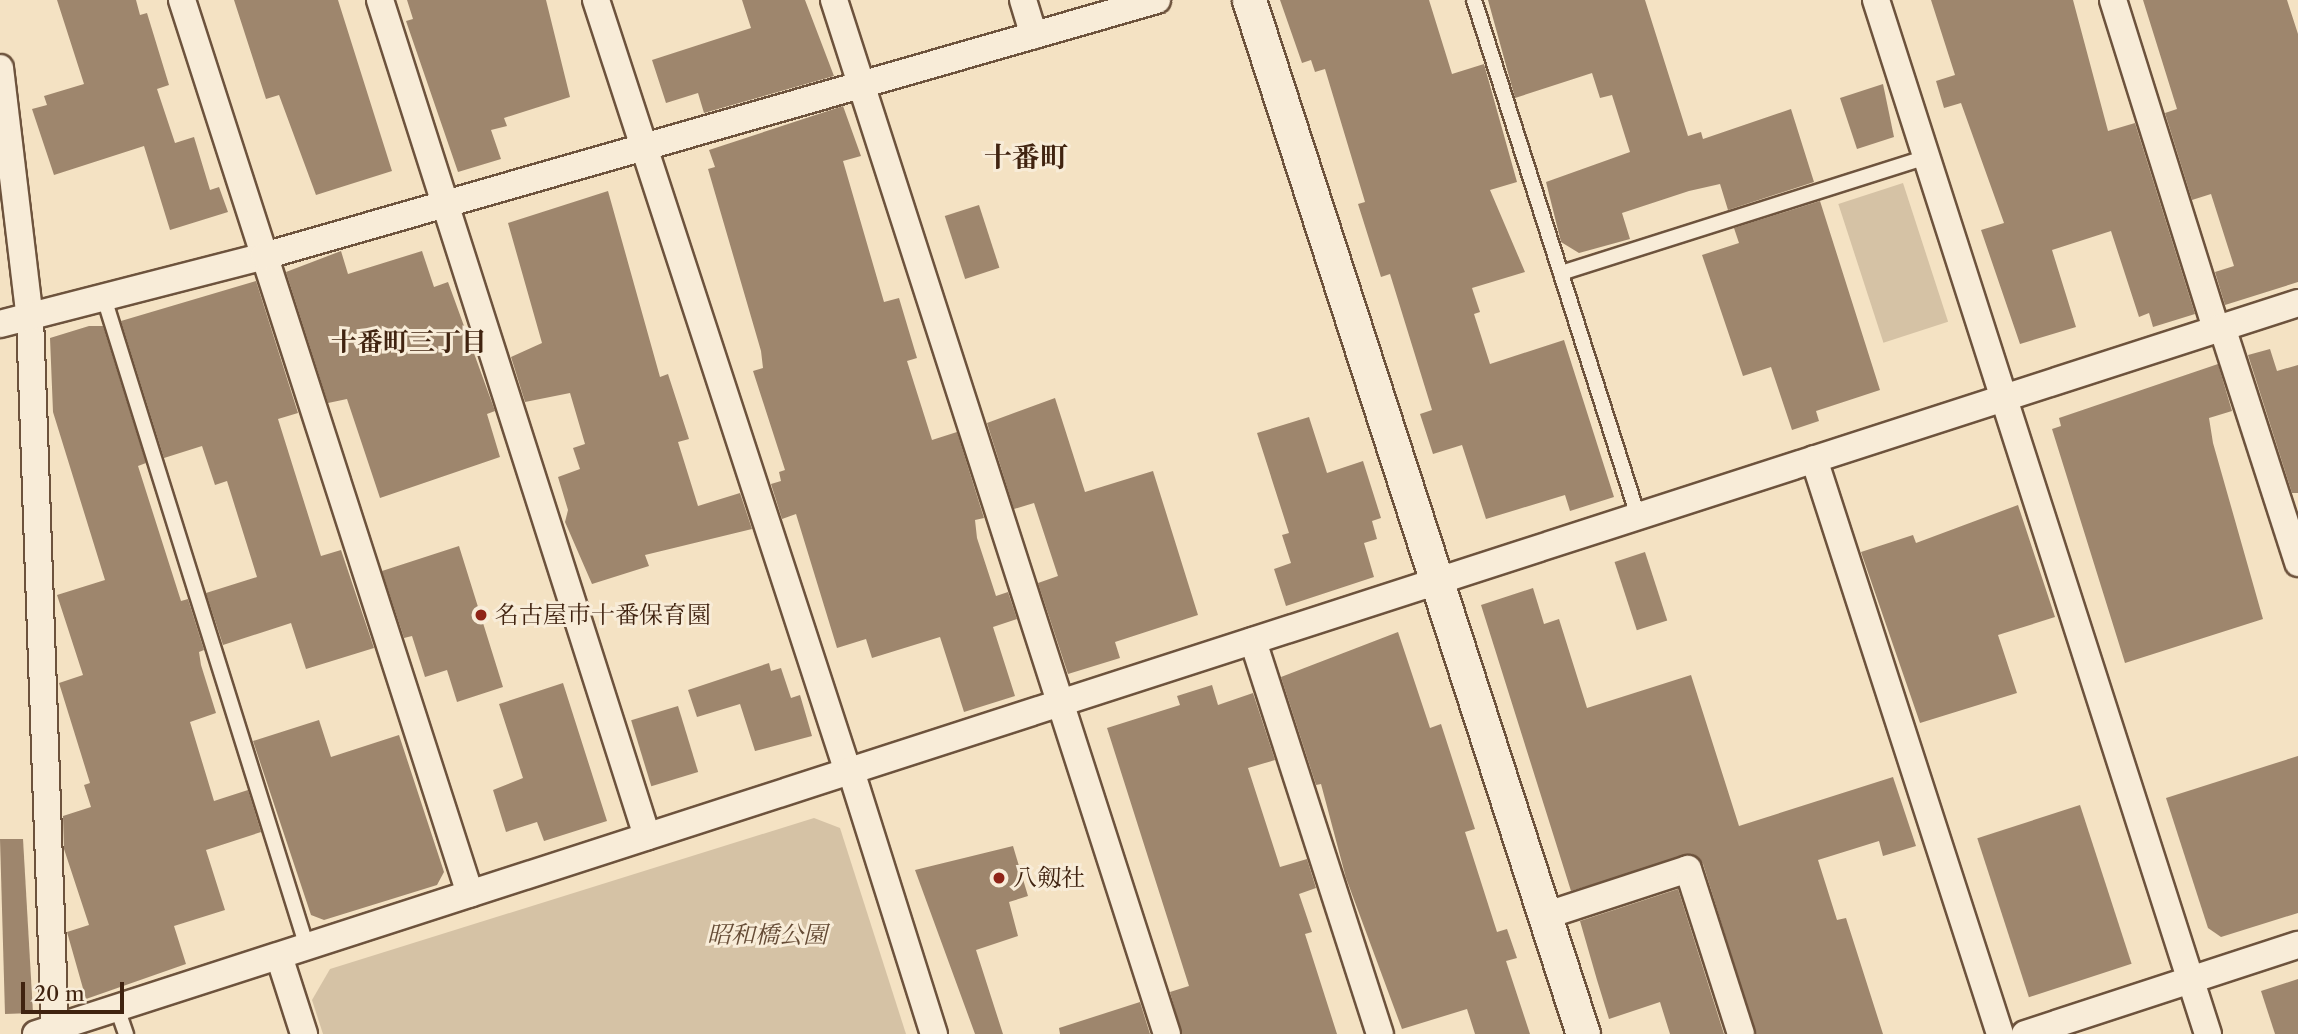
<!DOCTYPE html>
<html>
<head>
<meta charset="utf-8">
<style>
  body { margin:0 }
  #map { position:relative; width:2298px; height:1034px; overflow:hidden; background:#f4e2c3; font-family:"Libre Caslon Text","Noto Serif JP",serif }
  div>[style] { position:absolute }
  .green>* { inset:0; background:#d5c2a5; transform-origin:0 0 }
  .building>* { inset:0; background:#9e866d; transform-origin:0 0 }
  .roads { filter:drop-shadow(2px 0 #6d533d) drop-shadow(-2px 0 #6d533d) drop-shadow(0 2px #6d533d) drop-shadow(0 -2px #6d533d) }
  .service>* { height:14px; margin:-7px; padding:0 7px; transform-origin:7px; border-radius:7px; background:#f8ecd8 }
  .minor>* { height:26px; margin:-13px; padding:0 13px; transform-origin:13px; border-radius:13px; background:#f8ecd8 }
  .tertiary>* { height:33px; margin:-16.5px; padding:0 16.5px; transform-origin:16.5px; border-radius:16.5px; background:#f8ecd8 }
  .dots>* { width:19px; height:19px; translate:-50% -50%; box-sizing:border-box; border:4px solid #f8ecd8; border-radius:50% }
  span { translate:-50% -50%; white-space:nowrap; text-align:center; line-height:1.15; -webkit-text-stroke:6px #f8ecd8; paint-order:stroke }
  .poi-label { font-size:24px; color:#402310 }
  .left { translate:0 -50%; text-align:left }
  .park-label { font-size:24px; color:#654b35; font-style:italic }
  .neighbourhood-label { font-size:26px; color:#402310; font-weight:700 }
  .quarter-label { font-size:28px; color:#402310; font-weight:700 }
  .scale { position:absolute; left:21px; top:982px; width:103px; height:32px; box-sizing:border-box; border:4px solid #402310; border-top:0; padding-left:9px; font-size:21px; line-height:24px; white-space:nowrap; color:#402310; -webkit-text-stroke:5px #f8ecd8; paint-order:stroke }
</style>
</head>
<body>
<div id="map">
  <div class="green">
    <i style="left:1903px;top:183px;width:146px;height:68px;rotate:72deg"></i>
    <i style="clip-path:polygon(814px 818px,840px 828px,906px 1034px,323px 1034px,312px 1000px,330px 969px)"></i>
  </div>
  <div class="building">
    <i style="clip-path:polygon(57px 0,136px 0,140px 15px,147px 13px,169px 85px,157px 89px,175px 143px,194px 137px,210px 190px,219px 187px,228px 212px,170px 230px,144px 146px,54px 175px,32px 109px,47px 105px,44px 96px,84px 84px)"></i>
    <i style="clip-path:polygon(234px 0,338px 0,392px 171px,316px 195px,279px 95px,266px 99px)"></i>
    <i style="clip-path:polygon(407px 0,546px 0,570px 97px,504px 118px,507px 126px,491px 130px,501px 159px,458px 172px,406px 21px,413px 19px)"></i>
    <i style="clip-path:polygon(742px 0,805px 0,834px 76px,704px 113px,698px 93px,666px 103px,652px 60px,751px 28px)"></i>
    <i style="clip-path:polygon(1280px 0,1429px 0,1452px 74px,1484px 64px,1517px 182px,1490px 190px,1525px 272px,1472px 288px,1480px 312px,1474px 314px,1490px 364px,1564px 340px,1614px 497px,1570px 511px,1565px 495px,1486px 519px,1462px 445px,1433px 454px,1420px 414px,1432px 410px,1390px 274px,1381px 277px,1358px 204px,1365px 202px,1325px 69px,1315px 72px,1311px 60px,1302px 63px)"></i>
    <i style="clip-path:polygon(1488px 0,1645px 0,1688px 136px,1701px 132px,1703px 139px,1791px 109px,1814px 182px,1728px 210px,1720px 184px,1689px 191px,1622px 213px,1630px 239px,1579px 253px,1561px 242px,1546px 182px,1630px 152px,1612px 95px,1600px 98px,1592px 73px,1515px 98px)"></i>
    <i style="clip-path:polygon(1931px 0,2073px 0,2108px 131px,2135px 123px,2195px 314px,2153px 327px,2149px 313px,2139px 317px,2111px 231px,2052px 250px,2076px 327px,2020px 344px,1981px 230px,2004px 223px,1961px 103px,1944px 108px,1936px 81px,1955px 75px)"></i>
    <i style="clip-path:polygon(2143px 0,2287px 0,2298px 34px,2298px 282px,2225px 305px,2215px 272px,2234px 266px,2211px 194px,2192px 200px,2165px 113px,2177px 109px)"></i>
    <i style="clip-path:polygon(1883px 84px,1894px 137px,1857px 149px,1840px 98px)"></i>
    <i style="clip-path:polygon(843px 106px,861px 156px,843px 161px,884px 302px,899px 298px,917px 358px,907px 361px,932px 440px,957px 432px,984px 518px,975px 520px,977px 538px,996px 596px,1008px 592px,1017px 619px,993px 627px,1015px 696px,964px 712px,940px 637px,872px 658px,866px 639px,837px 648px,796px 514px,782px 519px,771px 484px,781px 481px,779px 472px,785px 470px,753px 371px,763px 368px,761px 351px,708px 169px,715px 167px,709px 150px)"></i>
    <i style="clip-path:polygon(608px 191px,660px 377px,668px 374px,689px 439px,678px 442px,698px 506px,740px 493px,752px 529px,645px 555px,649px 566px,592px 584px,565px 522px,568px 510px,558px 477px,580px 469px,573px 448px,585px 444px,570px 393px,525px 402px,511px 357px,542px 343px,508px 223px)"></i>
    <i style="clip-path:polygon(1820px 201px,1880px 390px,1816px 411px,1819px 421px,1792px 430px,1771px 367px,1743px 376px,1702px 255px,1739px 243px,1734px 228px)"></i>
    <i style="left:979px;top:205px;width:66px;height:36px;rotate:72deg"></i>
    <i style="clip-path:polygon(341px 251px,348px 274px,422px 251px,434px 287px,448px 282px,495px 411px,487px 414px,500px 457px,380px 498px,347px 399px,328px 403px,286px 272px)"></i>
    <i style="clip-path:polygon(256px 281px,298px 413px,278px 419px,321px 556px,341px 550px,374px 648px,306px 669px,291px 623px,223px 645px,206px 593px,257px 577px,227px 481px,215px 485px,202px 446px,164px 458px,121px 321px)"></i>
    <i style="clip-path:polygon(89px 326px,103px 326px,146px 463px,138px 466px,181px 601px,188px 599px,204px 650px,199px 652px,201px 665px,216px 713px,190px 722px,214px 801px,248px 790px,261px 832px,206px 850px,225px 910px,174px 926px,186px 964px,86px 999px,67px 932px,89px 925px,64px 849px,63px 816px,91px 807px,84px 785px,90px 783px,59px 683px,83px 675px,57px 595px,105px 580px,53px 412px,50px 338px)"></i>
    <i style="clip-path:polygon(2270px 349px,2277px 371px,2298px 365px,2298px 493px,2292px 493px,2248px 355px)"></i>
    <i style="clip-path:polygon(2218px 364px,2232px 411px,2209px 418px,2213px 443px,2263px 619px,2125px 663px,2052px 429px,2061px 426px,2059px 418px)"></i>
    <i style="clip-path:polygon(1055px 398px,1085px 492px,1153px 471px,1198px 615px,1115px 642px,1120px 658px,1068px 674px,1038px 583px,1058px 576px,1034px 503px,1014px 509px,987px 423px)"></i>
    <i style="clip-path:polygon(1309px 417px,1327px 473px,1363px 461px,1381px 518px,1372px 521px,1377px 539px,1364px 543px,1374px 577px,1286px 606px,1274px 569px,1291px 563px,1282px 535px,1289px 533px,1257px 433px)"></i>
    <i style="clip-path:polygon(2018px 505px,2055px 617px,1998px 635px,2017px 693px,1920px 723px,1861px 552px,1913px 535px,1916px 543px)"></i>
    <i style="clip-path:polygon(459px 546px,503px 687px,457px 702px,447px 670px,425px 677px,412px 636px,404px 638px,382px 571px)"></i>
    <i style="left:1645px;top:552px;width:72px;height:32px;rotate:72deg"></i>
    <i style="clip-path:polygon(1533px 588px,1544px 624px,1559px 619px,1587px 708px,1691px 675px,1739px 826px,1893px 777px,1916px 846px,1883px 856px,1879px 841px,1818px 860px,1837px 920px,1846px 918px,1883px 1034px,1756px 1034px,1703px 864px,1692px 854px,1571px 891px,1481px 605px)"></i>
    <i style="clip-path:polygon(1398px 632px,1430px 728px,1441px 724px,1475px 829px,1465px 832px,1497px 932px,1507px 929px,1517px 958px,1506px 961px,1530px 1034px,1475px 1034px,1467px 1009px,1402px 1029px,1346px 878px,1321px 784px,1316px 785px,1281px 677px)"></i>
    <i style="clip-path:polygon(769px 663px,771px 671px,781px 668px,791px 698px,800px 695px,812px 736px,755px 751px,740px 704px,697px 717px,688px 690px)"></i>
    <i style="clip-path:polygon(563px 683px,607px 821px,544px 841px,537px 822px,506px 832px,493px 790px,523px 778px,499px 704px)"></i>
    <i style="clip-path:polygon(1212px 685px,1218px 705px,1253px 693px,1275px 760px,1248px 768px,1280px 867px,1307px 859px,1316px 888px,1299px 894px,1312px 932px,1305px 934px,1337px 1034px,1182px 1034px,1170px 992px,1189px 986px,1107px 728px,1180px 705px,1177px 696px)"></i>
    <i style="left:678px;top:706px;width:69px;height:49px;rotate:73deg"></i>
    <i style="clip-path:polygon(319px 720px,331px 757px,399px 735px,444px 872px,437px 885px,324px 920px,311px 915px,253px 741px)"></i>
    <i style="clip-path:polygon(2298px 756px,2298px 913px,2221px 937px,2208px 928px,2166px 798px)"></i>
    <i style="left:2080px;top:805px;width:167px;height:108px;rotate:72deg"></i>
    <i style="clip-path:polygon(0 839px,23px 839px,33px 1013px,5px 1014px)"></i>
    <i style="clip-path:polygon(1013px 846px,1028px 896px,1009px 902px,1018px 936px,976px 950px,1003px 1034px,975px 1034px,915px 870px)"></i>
    <i style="clip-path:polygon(1678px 889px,1724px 1034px,1670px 1034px,1660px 1002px,1609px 1019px,1597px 980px,1580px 921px)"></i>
    <i style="clip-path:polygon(2298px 979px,2298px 1034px,2275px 1034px,2261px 991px)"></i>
    <i style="clip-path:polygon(1140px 1002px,1150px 1034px,1060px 1034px,1059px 1028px)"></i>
  </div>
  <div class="roads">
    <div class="service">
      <i style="left:1474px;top:0;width:541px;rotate:72.37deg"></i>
      <i style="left:1561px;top:273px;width:383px;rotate:-17.6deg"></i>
      <i style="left:104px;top:298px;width:680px;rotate:72.63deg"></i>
      <i style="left:117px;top:1008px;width:28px;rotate:71deg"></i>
    </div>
    <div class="minor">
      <i style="left:182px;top:0;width:939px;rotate:72.14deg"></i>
      <i style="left:380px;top:0;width:878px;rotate:72.29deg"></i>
      <i style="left:596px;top:0;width:812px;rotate:71.92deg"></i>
      <i style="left:834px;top:0;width:1086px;rotate:72.15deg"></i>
      <i style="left:1023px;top:0;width:37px;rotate:73deg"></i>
      <i style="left:1876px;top:0;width:1086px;rotate:72.2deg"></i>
      <i style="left:2113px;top:0;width:345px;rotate:72.6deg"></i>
      <i style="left:0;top:68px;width:252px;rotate:83.2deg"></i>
      <i style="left:30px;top:318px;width:716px;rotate:88deg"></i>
      <i style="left:0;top:324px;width:273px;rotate:-14.4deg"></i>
      <i style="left:264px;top:256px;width:929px;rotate:-16deg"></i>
      <i style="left:2222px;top:327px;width:248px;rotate:72.1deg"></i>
      <i style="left:1814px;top:459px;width:604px;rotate:72.07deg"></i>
      <i style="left:1253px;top:641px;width:413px;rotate:72.1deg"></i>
      <i style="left:851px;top:771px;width:276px;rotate:72.5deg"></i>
      <i style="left:1544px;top:916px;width:151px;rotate:-18.1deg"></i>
      <i style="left:1688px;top:869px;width:173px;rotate:72.2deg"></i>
      <i style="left:279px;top:956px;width:82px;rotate:72.2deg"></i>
      <i style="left:36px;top:1034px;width:2377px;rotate:-17.91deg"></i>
      <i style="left:2025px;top:1034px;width:287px;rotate:-18.1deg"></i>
    </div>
    <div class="tertiary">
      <i style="left:1249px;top:0;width:1087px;rotate:72.1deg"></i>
    </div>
  </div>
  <div class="dots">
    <i style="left:481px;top:615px;background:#8f2418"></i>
    <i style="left:999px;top:878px;background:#8f2418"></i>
  </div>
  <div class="poi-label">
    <span class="left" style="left:495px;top:615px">名古屋市十番保育園</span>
    <span class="left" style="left:1013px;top:878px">八剱社</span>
  </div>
  <div class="park-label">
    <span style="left:767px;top:935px">昭和橋公園</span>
  </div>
  <div class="neighbourhood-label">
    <span style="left:409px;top:343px">十番町三丁目</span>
  </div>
  <div class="quarter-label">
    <span style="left:1026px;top:157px">十番町</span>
  </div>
  <div class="scale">20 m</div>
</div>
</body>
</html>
